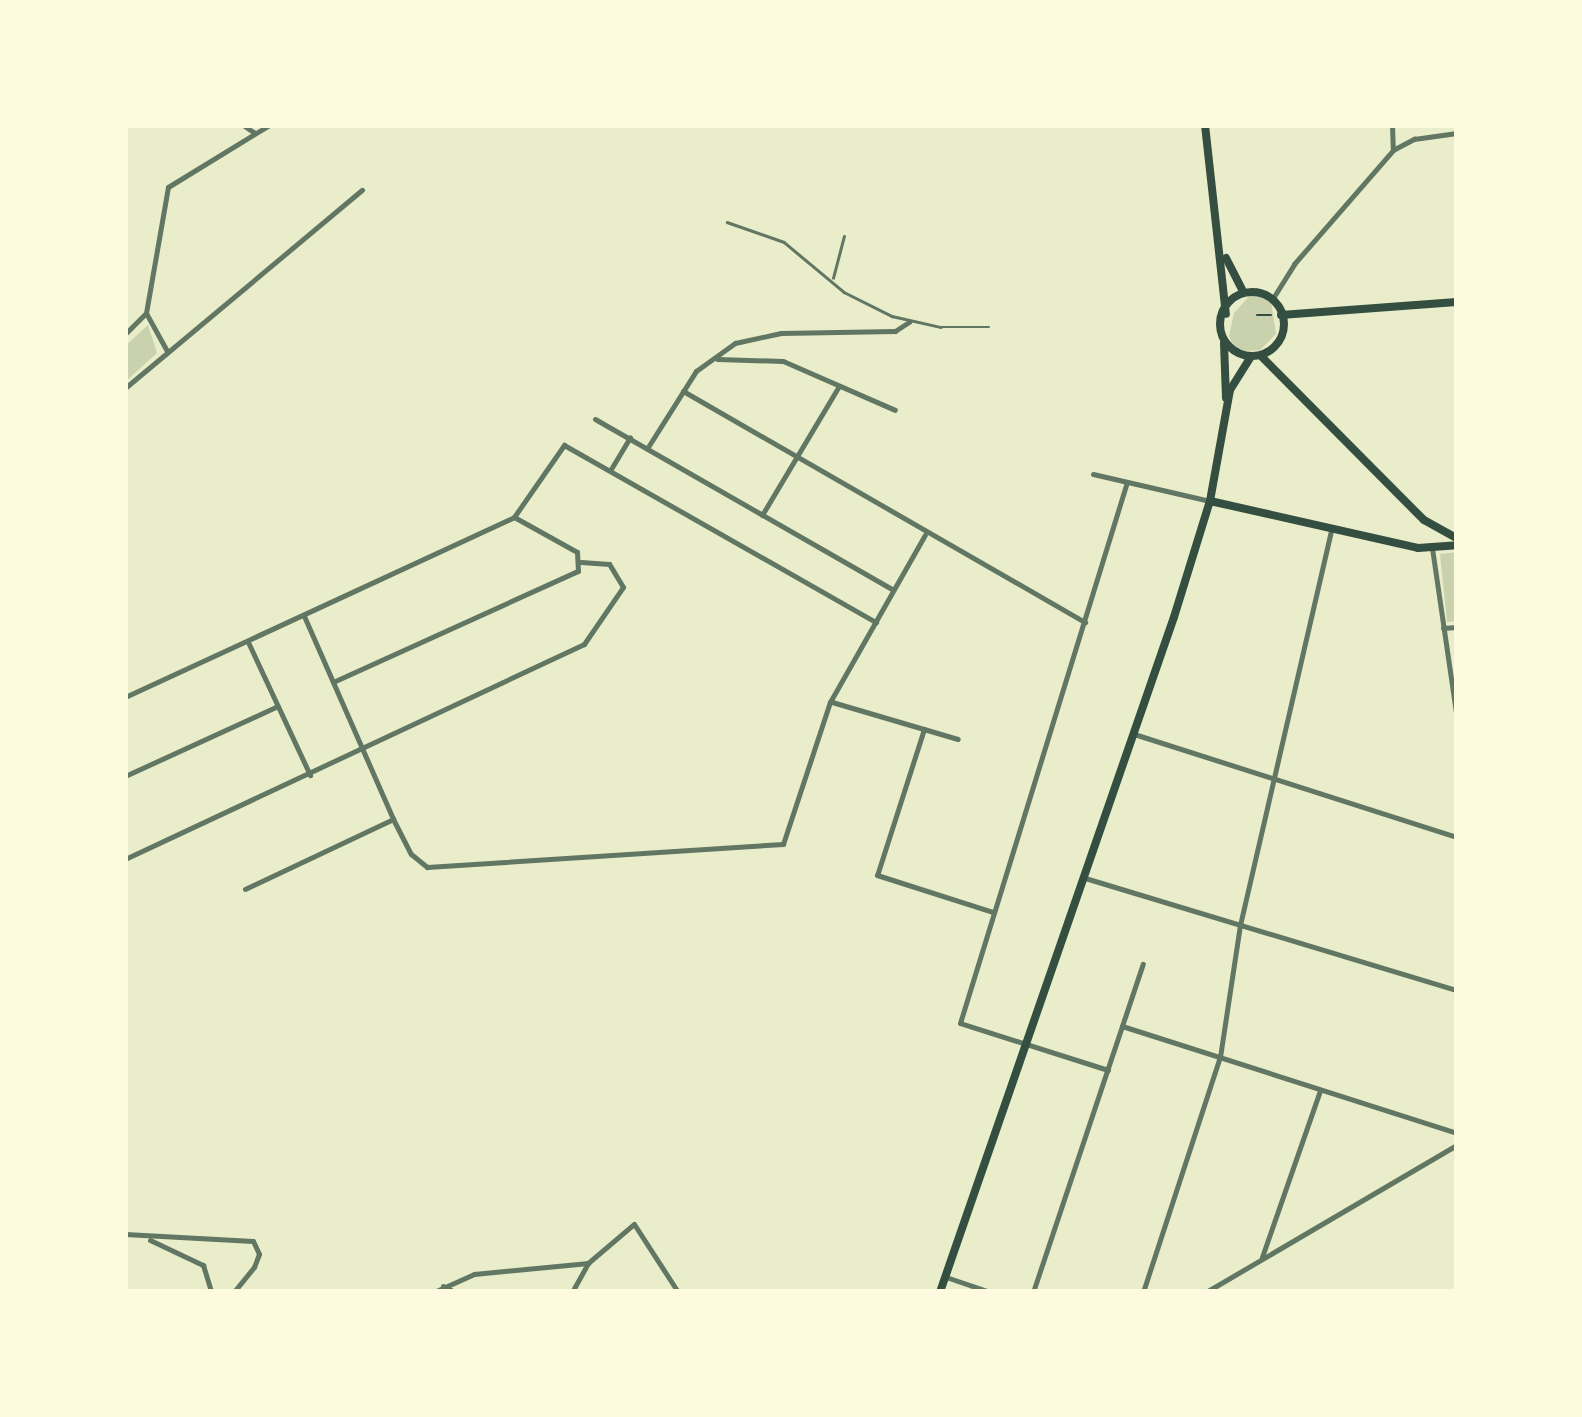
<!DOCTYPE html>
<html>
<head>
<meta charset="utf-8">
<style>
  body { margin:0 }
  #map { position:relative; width:1582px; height:1417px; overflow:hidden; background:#e9edc9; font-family:Poppins,sans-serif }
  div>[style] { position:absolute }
  .green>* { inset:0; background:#cad2ad }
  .path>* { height:2.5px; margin:-1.25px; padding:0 1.25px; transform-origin:1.25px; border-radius:1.25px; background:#344e41 }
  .service>* { height:2.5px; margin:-1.25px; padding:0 1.25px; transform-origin:1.25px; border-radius:1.25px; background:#617663 }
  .minor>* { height:5px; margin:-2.5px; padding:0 2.5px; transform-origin:2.5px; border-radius:2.5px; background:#617663 }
  .secondary>* { height:8px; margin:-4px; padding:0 4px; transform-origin:4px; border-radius:4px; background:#344e41 }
  .secondary>.ring { margin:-4px; padding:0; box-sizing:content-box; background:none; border:8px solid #344e41; border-radius:50% }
  span { translate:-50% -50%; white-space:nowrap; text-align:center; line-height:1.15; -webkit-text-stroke:8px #fefae0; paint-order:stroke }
  .frame { position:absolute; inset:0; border:128px solid #fefae0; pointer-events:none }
</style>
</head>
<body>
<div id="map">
  <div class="green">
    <i style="clip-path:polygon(1253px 292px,1271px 301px,1276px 334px,1260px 350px,1246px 351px,1234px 348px,1229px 336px,1234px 313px)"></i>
    <i style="clip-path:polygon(148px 325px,157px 353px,125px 382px,125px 346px)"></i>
    <i style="clip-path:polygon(1457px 552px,1457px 621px,1447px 622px,1440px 554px)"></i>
  </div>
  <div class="path">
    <i style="left:1257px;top:315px;width:14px"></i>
  </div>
  <div class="service">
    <i style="left:727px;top:222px;width:60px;rotate:19.3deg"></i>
    <i style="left:784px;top:242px;width:78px;rotate:39.8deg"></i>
    <i style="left:844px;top:292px;width:54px;rotate:26.6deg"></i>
    <i style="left:892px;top:316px;width:50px;rotate:12.7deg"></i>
    <i style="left:941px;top:327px;width:48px"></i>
    <i style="left:833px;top:278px;width:43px;rotate:-75.3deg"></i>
  </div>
  <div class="minor">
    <i style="left:243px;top:125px;width:14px;rotate:34deg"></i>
    <i style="left:1392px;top:125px;width:25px;rotate:88deg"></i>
    <i style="left:1273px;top:298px;width:40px;rotate:-58deg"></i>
    <i style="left:1294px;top:264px;width:151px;rotate:-49deg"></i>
    <i style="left:1393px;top:150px;width:24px;rotate:-28deg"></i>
    <i style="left:1414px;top:139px;width:43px;rotate:-7.9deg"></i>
    <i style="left:125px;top:334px;width:30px;rotate:-45deg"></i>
    <i style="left:167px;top:351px;width:43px;rotate:-118.9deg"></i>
    <i style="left:146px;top:313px;width:128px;rotate:-80.1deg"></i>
    <i style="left:168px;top:187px;width:119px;rotate:-31.5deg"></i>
    <i style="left:717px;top:359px;width:66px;rotate:1.7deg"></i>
    <i style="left:783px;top:361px;width:122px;rotate:23.6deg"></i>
    <i style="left:125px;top:388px;width:309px;rotate:-39.9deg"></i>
    <i style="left:683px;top:391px;width:464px;rotate:29.9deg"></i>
    <i style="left:595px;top:419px;width:342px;rotate:29.8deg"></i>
    <i style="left:648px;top:447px;width:90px;rotate:-57.7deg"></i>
    <i style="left:696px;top:371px;width:48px;rotate:-35.7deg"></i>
    <i style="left:735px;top:343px;width:47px;rotate:-12.3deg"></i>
    <i style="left:781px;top:333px;width:114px;rotate:-1deg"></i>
    <i style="left:895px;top:331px;width:17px;rotate:-33deg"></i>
    <i style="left:611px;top:469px;width:37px;rotate:-59deg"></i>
    <i style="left:1093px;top:474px;width:120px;rotate:13deg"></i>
    <i style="left:762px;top:515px;width:150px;rotate:-59.2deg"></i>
    <i style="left:1432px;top:548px;width:174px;rotate:81.7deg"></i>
    <i style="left:304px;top:616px;width:222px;rotate:66.3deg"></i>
    <i style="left:393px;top:819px;width:39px;rotate:63deg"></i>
    <i style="left:411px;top:854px;width:21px;rotate:39deg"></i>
    <i style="left:427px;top:867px;width:357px;rotate:-3.7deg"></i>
    <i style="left:783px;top:844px;width:150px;rotate:-71.7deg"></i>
    <i style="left:830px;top:702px;width:192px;rotate:-60.4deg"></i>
    <i style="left:1443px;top:628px;width:14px;rotate:-4deg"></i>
    <i style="left:248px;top:642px;width:147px;rotate:65deg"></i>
    <i style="left:333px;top:682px;width:269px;rotate:-24.4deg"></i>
    <i style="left:578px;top:571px;width:19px;rotate:-93deg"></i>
    <i style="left:577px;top:552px;width:72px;rotate:-150.9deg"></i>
    <i style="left:125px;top:697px;width:429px;rotate:-24.8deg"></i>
    <i style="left:514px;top:517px;width:88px;rotate:-55.2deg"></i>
    <i style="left:564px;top:445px;width:359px;rotate:29.6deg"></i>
    <i style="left:832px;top:702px;width:131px;rotate:16.4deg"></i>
    <i style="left:924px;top:729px;width:153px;rotate:107.8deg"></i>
    <i style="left:877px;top:875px;width:122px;rotate:17.7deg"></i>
    <i style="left:1134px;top:734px;width:339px;rotate:17.7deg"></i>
    <i style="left:125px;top:776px;width:168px;rotate:-24.6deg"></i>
    <i style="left:125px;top:859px;width:507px;rotate:-25.1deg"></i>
    <i style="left:584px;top:644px;width:69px;rotate:-55.6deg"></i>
    <i style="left:623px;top:587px;width:27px;rotate:-121deg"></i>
    <i style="left:609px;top:564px;width:28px;rotate:-176deg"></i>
    <i style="left:1085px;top:878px;width:388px;rotate:16.8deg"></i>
    <i style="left:245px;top:889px;width:164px;rotate:-25.3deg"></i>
    <i style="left:1122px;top:1026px;width:352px;rotate:17.7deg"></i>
    <i style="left:1108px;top:1070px;width:155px;rotate:-162.4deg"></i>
    <i style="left:960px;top:1023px;width:566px;rotate:-72.85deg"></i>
    <i style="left:125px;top:1234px;width:128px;rotate:3.1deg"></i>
    <i style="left:253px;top:1241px;width:14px;rotate:65deg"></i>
    <i style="left:259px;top:1254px;width:14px;rotate:111deg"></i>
    <i style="left:254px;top:1267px;width:32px;rotate:129deg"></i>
    <i style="left:150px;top:1240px;width:59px;rotate:25.3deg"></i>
    <i style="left:203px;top:1265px;width:28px;rotate:73deg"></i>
    <i style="left:1262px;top:1257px;width:177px;rotate:-70.8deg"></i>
    <i style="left:946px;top:1277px;width:46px;rotate:18.8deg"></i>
    <i style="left:443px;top:1286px;width:13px;rotate:27deg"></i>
    <i style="left:434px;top:1292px;width:44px;rotate:-24.2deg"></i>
    <i style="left:474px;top:1274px;width:115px;rotate:-5.5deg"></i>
    <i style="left:572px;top:1292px;width:33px;rotate:-61deg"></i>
    <i style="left:588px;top:1263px;width:60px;rotate:-40.3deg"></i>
    <i style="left:634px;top:1224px;width:81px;rotate:57.1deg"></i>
    <i style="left:1033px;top:1292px;width:346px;rotate:-71.5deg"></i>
    <i style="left:1143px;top:1292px;width:247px;rotate:-71.9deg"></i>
    <i style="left:1220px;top:1057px;width:134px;rotate:-81.4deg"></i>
    <i style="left:1240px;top:925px;width:405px;rotate:-77deg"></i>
    <i style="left:1206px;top:1292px;width:291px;rotate:-30.4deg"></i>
  </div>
  <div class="secondary">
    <i style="left:1205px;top:125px;width:190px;rotate:83.7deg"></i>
    <i style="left:1226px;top:258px;width:35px;rotate:63deg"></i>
    <i class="ring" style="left:1220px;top:292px;width:56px;height:56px"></i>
    <i style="left:1281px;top:315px;width:176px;rotate:-4.2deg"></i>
    <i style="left:1224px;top:343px;width:55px;rotate:87.9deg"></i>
    <i style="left:1261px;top:356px;width:231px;rotate:45.2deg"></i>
    <i style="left:1424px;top:520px;width:38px;rotate:29deg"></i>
    <i style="left:1210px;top:501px;width:213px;rotate:12.7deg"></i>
    <i style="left:1418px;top:548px;width:39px;rotate:-4deg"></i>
    <i style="left:940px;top:1292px;width:714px;rotate:-70.88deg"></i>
    <i style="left:1174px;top:617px;width:121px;rotate:-72.8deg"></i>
    <i style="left:1210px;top:501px;width:113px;rotate:-79.8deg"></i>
    <i style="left:1230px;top:390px;width:38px;rotate:-58deg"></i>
  </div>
  <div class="frame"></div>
</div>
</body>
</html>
